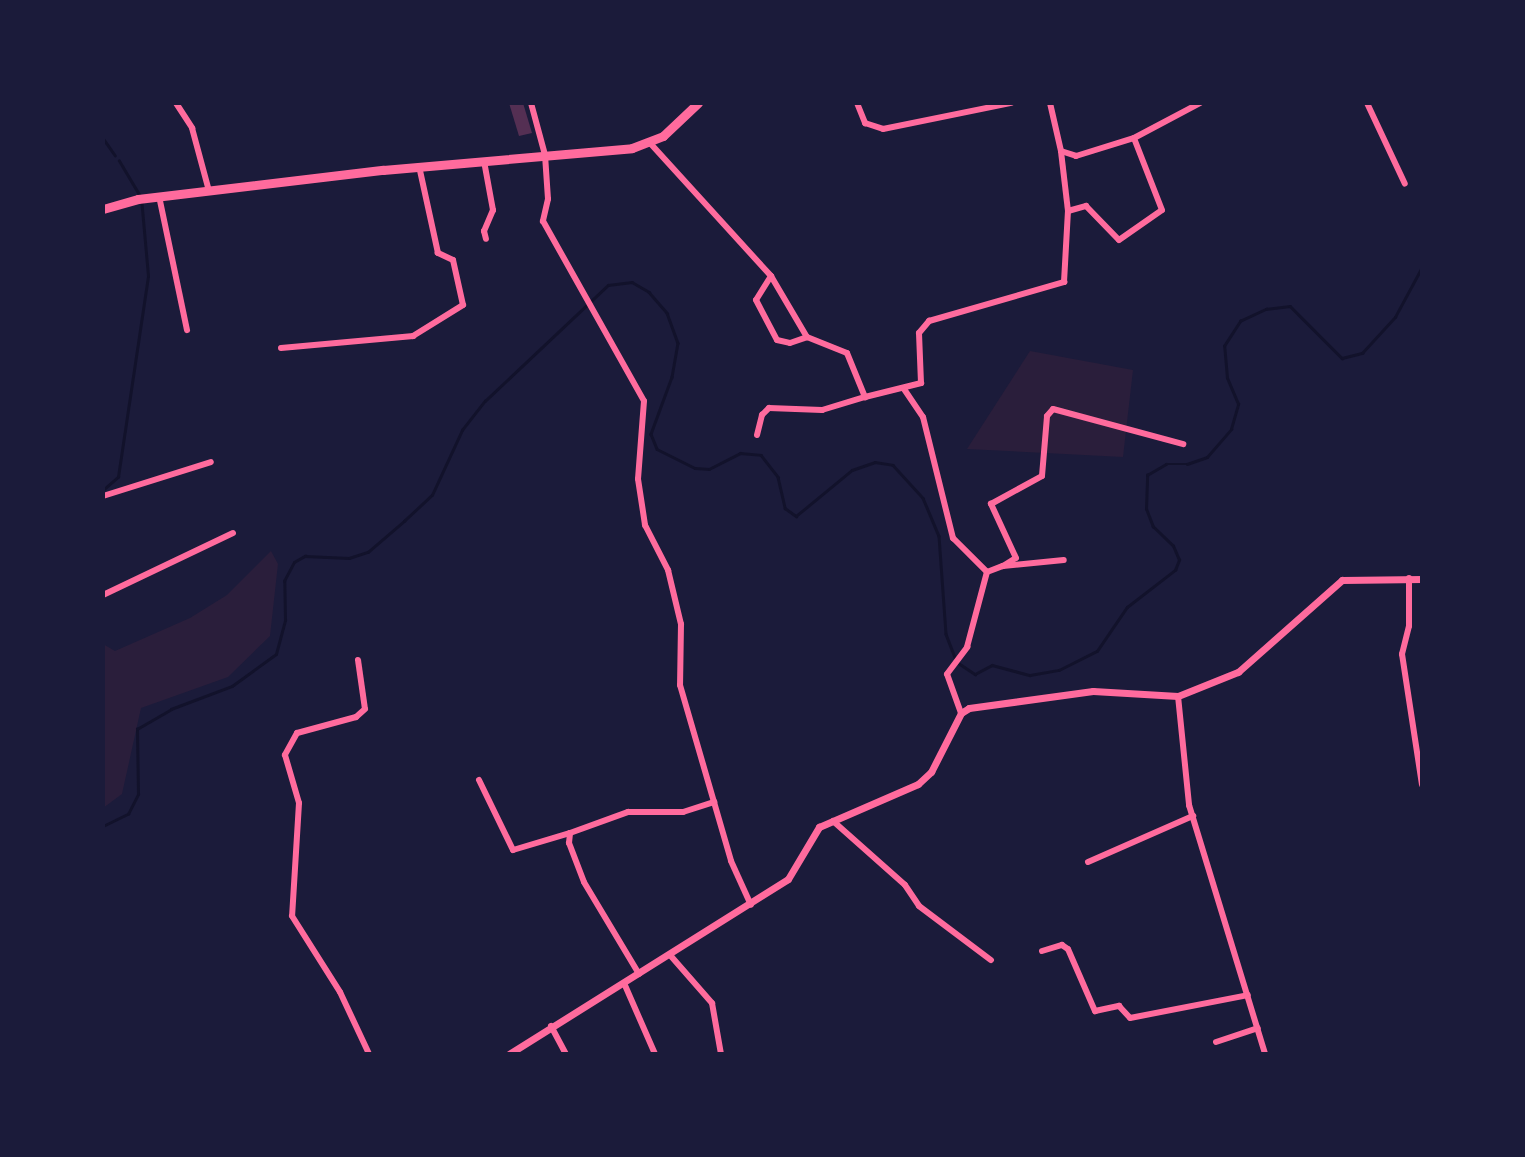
<!DOCTYPE html>
<html>
<head>
<meta charset="utf-8">
<style>
  body { margin:0 }
  #map { position:relative; width:1525px; height:1157px; overflow:hidden; background:#1b1b3a; font-family:"Work Sans",sans-serif }
  div>[style] { position:absolute }
  .green>* { inset:0; background:#2a1e3b }
  .stream>* { height:2.5px; margin:-1.25px; padding:0 1.25px; transform-origin:1.25px; border-radius:1.25px; background:#12122b }
  .building>* { inset:0; background:#542f53 }
  .minor>* { height:6px; margin:-3px; padding:0 3px; transform-origin:3px; border-radius:3px; background:#ff6b9d }
  .tertiary>* { height:7px; margin:-3.5px; padding:0 3.5px; transform-origin:3.5px; border-radius:3.5px; background:#ff6b9d }
  .primary>* { height:9px; margin:-4.5px; padding:0 4.5px; transform-origin:4.5px; border-radius:4.5px; background:#ff6b9d }
  span { translate:-50% -50%; white-space:nowrap; text-align:center; line-height:1.15; -webkit-text-stroke:6px #1b1b3a; paint-order:stroke }
  .frame { position:absolute; inset:0; border:105px solid #1b1b3a; pointer-events:none }
</style>
</head>
<body>
<div id="map">
  <div class="green">
    <i style="clip-path:polygon(1030px 351px,1133px 370px,1123px 457px,967px 449px)"></i>
    <i style="clip-path:polygon(271px 551px,278px 564px,270px 636px,228px 677px,141px 708px,122px 794px,103px 808px,103px 644px,115px 651px,190px 618px,227px 595px)"></i>
  </div>
  <div class="stream">
    <i style="left:103px;top:138px;width:21px;rotate:55deg"></i>
    <i style="left:103px;top:490px;width:20px;rotate:-41deg"></i>
    <i style="left:118px;top:477px;width:203px;rotate:-81.5deg"></i>
    <i style="left:148px;top:276px;width:78px;rotate:-95.1deg"></i>
    <i style="left:141px;top:198px;width:43px;rotate:-120.7deg"></i>
    <i style="left:103px;top:826px;width:28px;rotate:-26deg"></i>
    <i style="left:128px;top:814px;width:22px;rotate:-63deg"></i>
    <i style="left:138px;top:794px;width:65px;rotate:-90.9deg"></i>
    <i style="left:137px;top:729px;width:39px;rotate:-30deg"></i>
    <i style="left:171px;top:709px;width:65px;rotate:-20.7deg"></i>
    <i style="left:232px;top:686px;width:54px;rotate:-36deg"></i>
    <i style="left:276px;top:654px;width:35px;rotate:-75deg"></i>
    <i style="left:285px;top:620px;width:39px;rotate:-91deg"></i>
    <i style="left:284px;top:581px;width:21px;rotate:-62deg"></i>
    <i style="left:294px;top:562px;width:13px;rotate:-29deg"></i>
    <i style="left:305px;top:556px;width:44px;rotate:2.6deg"></i>
    <i style="left:349px;top:558px;width:20px;rotate:-18deg"></i>
    <i style="left:368px;top:552px;width:48px;rotate:-40.7deg"></i>
    <i style="left:404px;top:521px;width:38px;rotate:-43deg"></i>
    <i style="left:432px;top:495px;width:72px;rotate:-65.2deg"></i>
    <i style="left:462px;top:430px;width:37px;rotate:-52deg"></i>
    <i style="left:485px;top:401px;width:169px;rotate:-43.3deg"></i>
    <i style="left:608px;top:285px;width:24px;rotate:-7deg"></i>
    <i style="left:632px;top:282px;width:20px;rotate:30deg"></i>
    <i style="left:649px;top:292px;width:28px;rotate:49deg"></i>
    <i style="left:667px;top:313px;width:32px;rotate:70deg"></i>
    <i style="left:678px;top:343px;width:35px;rotate:100deg"></i>
    <i style="left:672px;top:377px;width:61px;rotate:110.2deg"></i>
    <i style="left:651px;top:434px;width:16px;rotate:68deg"></i>
    <i style="left:657px;top:449px;width:42px;rotate:26.6deg"></i>
    <i style="left:695px;top:468px;width:14px;rotate:4deg"></i>
    <i style="left:709px;top:469px;width:35px;rotate:-27deg"></i>
    <i style="left:740px;top:453px;width:21px;rotate:5deg"></i>
    <i style="left:761px;top:455px;width:28px;rotate:52deg"></i>
    <i style="left:778px;top:477px;width:32px;rotate:77deg"></i>
    <i style="left:785px;top:508px;width:14px;rotate:36deg"></i>
    <i style="left:796px;top:516px;width:72px;rotate:-39.4deg"></i>
    <i style="left:852px;top:470px;width:24px;rotate:-19deg"></i>
    <i style="left:875px;top:462px;width:18px;rotate:9deg"></i>
    <i style="left:893px;top:465px;width:45px;rotate:47.7deg"></i>
    <i style="left:923px;top:498px;width:41px;rotate:67.2deg"></i>
    <i style="left:939px;top:536px;width:98px;rotate:85.9deg"></i>
    <i style="left:946px;top:634px;width:30px;rotate:69deg"></i>
    <i style="left:957px;top:662px;width:22px;rotate:34deg"></i>
    <i style="left:975px;top:674px;width:19px;rotate:-28deg"></i>
    <i style="left:992px;top:665px;width:39px;rotate:15deg"></i>
    <i style="left:1030px;top:675px;width:29px;rotate:-10deg"></i>
    <i style="left:1059px;top:670px;width:42px;rotate:-26.6deg"></i>
    <i style="left:1097px;top:651px;width:53px;rotate:-55.7deg"></i>
    <i style="left:1127px;top:607px;width:61px;rotate:-37.6deg"></i>
    <i style="left:1175px;top:570px;width:11px;rotate:-68deg"></i>
    <i style="left:1179px;top:560px;width:15px;rotate:-113deg"></i>
    <i style="left:1173px;top:546px;width:28px;rotate:-136deg"></i>
    <i style="left:1153px;top:527px;width:19px;rotate:-111deg"></i>
    <i style="left:1146px;top:509px;width:34px;rotate:-88deg"></i>
    <i style="left:1147px;top:475px;width:22px;rotate:-30deg"></i>
    <i style="left:1166px;top:464px;width:21px"></i>
    <i style="left:1187px;top:464px;width:21px;rotate:-19deg"></i>
    <i style="left:1207px;top:457px;width:37px;rotate:-49deg"></i>
    <i style="left:1231px;top:429px;width:26px;rotate:-74deg"></i>
    <i style="left:1238px;top:404px;width:28px;rotate:-113deg"></i>
    <i style="left:1227px;top:378px;width:32px;rotate:-95deg"></i>
    <i style="left:1224px;top:346px;width:30px;rotate:-57deg"></i>
    <i style="left:1240px;top:321px;width:29px;rotate:-25deg"></i>
    <i style="left:1266px;top:309px;width:24px;rotate:-7deg"></i>
    <i style="left:1290px;top:306px;width:74px;rotate:45deg"></i>
    <i style="left:1342px;top:358px;width:21px;rotate:-14deg"></i>
    <i style="left:1362px;top:353px;width:49px;rotate:-47.5deg"></i>
    <i style="left:1395px;top:317px;width:57px;rotate:-61.6deg"></i>
  </div>
  <div class="building">
    <i style="clip-path:polygon(509px 103px,523px 103px,532px 133px,519px 136px)"></i>
  </div>
  <div class="minor">
    <i style="left:176px;top:103px;width:30px;rotate:57deg"></i>
    <i style="left:192px;top:128px;width:65px;rotate:74.9deg"></i>
    <i style="left:531px;top:103px;width:54px;rotate:74.9deg"></i>
    <i style="left:545px;top:155px;width:44px;rotate:86.1deg"></i>
    <i style="left:548px;top:199px;width:23px;rotate:103deg"></i>
    <i style="left:543px;top:221px;width:206px;rotate:60.7deg"></i>
    <i style="left:644px;top:401px;width:78px;rotate:94.4deg"></i>
    <i style="left:638px;top:479px;width:47px;rotate:81.3deg"></i>
    <i style="left:645px;top:525px;width:51px;rotate:62.9deg"></i>
    <i style="left:668px;top:570px;width:56px;rotate:76.5deg"></i>
    <i style="left:681px;top:624px;width:61px;rotate:90.9deg"></i>
    <i style="left:680px;top:685px;width:183px;rotate:73.8deg"></i>
    <i style="left:731px;top:861px;width:48px;rotate:65.6deg"></i>
    <i style="left:857px;top:103px;width:22px;rotate:68deg"></i>
    <i style="left:865px;top:123px;width:19px;rotate:18deg"></i>
    <i style="left:883px;top:129px;width:131px;rotate:-11.5deg"></i>
    <i style="left:1050px;top:103px;width:49px;rotate:77.1deg"></i>
    <i style="left:1061px;top:151px;width:16px;rotate:18deg"></i>
    <i style="left:1076px;top:156px;width:61px;rotate:-17.2deg"></i>
    <i style="left:1134px;top:138px;width:75px;rotate:-27.9deg"></i>
    <i style="left:1367px;top:103px;width:89px;rotate:64.9deg"></i>
    <i style="left:650px;top:143px;width:180px;rotate:47.7deg"></i>
    <i style="left:771px;top:276px;width:71px;rotate:59.5deg"></i>
    <i style="left:807px;top:337px;width:43px;rotate:21.8deg"></i>
    <i style="left:847px;top:353px;width:48px;rotate:67.8deg"></i>
    <i style="left:865px;top:397px;width:58px;rotate:-14deg"></i>
    <i style="left:921px;top:383px;width:50px;rotate:-92.3deg"></i>
    <i style="left:919px;top:333px;width:16px;rotate:-50deg"></i>
    <i style="left:929px;top:321px;width:141px;rotate:-16.1deg"></i>
    <i style="left:1064px;top:282px;width:71px;rotate:-86.8deg"></i>
    <i style="left:1068px;top:211px;width:60px;rotate:-96.7deg"></i>
    <i style="left:484px;top:161px;width:50px;rotate:79.6deg"></i>
    <i style="left:493px;top:210px;width:23px;rotate:113deg"></i>
    <i style="left:484px;top:231px;width:8px;rotate:76deg"></i>
    <i style="left:159px;top:196px;width:137px;rotate:78.2deg"></i>
    <i style="left:1068px;top:211px;width:19px;rotate:-16deg"></i>
    <i style="left:1086px;top:206px;width:47px;rotate:45.9deg"></i>
    <i style="left:1119px;top:240px;width:52px;rotate:-34.9deg"></i>
    <i style="left:1162px;top:210px;width:77px;rotate:-111.3deg"></i>
    <i style="left:771px;top:276px;width:28px;rotate:122deg"></i>
    <i style="left:756px;top:300px;width:45px;rotate:62.3deg"></i>
    <i style="left:777px;top:340px;width:13px;rotate:13deg"></i>
    <i style="left:790px;top:343px;width:18px;rotate:-19deg"></i>
    <i style="left:281px;top:348px;width:133px;rotate:-5.2deg"></i>
    <i style="left:413px;top:336px;width:59px;rotate:-31.8deg"></i>
    <i style="left:463px;top:305px;width:46px;rotate:-102.5deg"></i>
    <i style="left:453px;top:260px;width:17px;rotate:-155deg"></i>
    <i style="left:438px;top:253px;width:89px;rotate:-102.3deg"></i>
    <i style="left:904px;top:389px;width:34px;rotate:56deg"></i>
    <i style="left:923px;top:417px;width:125px;rotate:76.1deg"></i>
    <i style="left:953px;top:538px;width:48px;rotate:45deg"></i>
    <i style="left:757px;top:435px;width:21px;rotate:-76deg"></i>
    <i style="left:762px;top:415px;width:10px;rotate:-45deg"></i>
    <i style="left:769px;top:408px;width:53px;rotate:2.2deg"></i>
    <i style="left:822px;top:410px;width:45px;rotate:-16.8deg"></i>
    <i style="left:103px;top:496px;width:113px;rotate:-17.5deg"></i>
    <i style="left:1003px;top:566px;width:15px;rotate:-32deg"></i>
    <i style="left:1016px;top:558px;width:60px;rotate:-114.8deg"></i>
    <i style="left:991px;top:504px;width:58px;rotate:-28.8deg"></i>
    <i style="left:1042px;top:476px;width:60px;rotate:-85.2deg"></i>
    <i style="left:1047px;top:416px;width:9px;rotate:-49deg"></i>
    <i style="left:1053px;top:409px;width:135px;rotate:15.1deg"></i>
    <i style="left:1409px;top:578px;width:48px;rotate:90deg"></i>
    <i style="left:1409px;top:626px;width:29px;rotate:104deg"></i>
    <i style="left:1402px;top:654px;width:132px;rotate:81.3deg"></i>
    <i style="left:103px;top:595px;width:144px;rotate:-25.5deg"></i>
    <i style="left:358px;top:660px;width:49px;rotate:81.9deg"></i>
    <i style="left:365px;top:709px;width:12px;rotate:138deg"></i>
    <i style="left:356px;top:717px;width:61px;rotate:164.8deg"></i>
    <i style="left:297px;top:733px;width:25px;rotate:119deg"></i>
    <i style="left:285px;top:755px;width:50px;rotate:73.7deg"></i>
    <i style="left:299px;top:803px;width:113px;rotate:93.5deg"></i>
    <i style="left:292px;top:916px;width:90px;rotate:57.7deg"></i>
    <i style="left:340px;top:992px;width:68px;rotate:64.9deg"></i>
    <i style="left:1178px;top:696px;width:110px;rotate:84.2deg"></i>
    <i style="left:1189px;top:805px;width:260px;rotate:73deg"></i>
    <i style="left:961px;top:713px;width:41px;rotate:-109.7deg"></i>
    <i style="left:947px;top:674px;width:34px;rotate:-53deg"></i>
    <i style="left:967px;top:647px;width:78px;rotate:-75.1deg"></i>
    <i style="left:987px;top:572px;width:17px;rotate:-21deg"></i>
    <i style="left:1003px;top:566px;width:61px;rotate:-5.6deg"></i>
    <i style="left:479px;top:780px;width:78px;rotate:64.1deg"></i>
    <i style="left:513px;top:850px;width:59px;rotate:-16.6deg"></i>
    <i style="left:833px;top:821px;width:96px;rotate:41.6deg"></i>
    <i style="left:905px;top:885px;width:25px;rotate:56deg"></i>
    <i style="left:919px;top:906px;width:90px;rotate:36.9deg"></i>
    <i style="left:1088px;top:862px;width:115px;rotate:-23.7deg"></i>
    <i style="left:1042px;top:951px;width:21px;rotate:-17deg"></i>
    <i style="left:1062px;top:945px;width:7px;rotate:34deg"></i>
    <i style="left:1068px;top:949px;width:68px;rotate:66.5deg"></i>
    <i style="left:1095px;top:1011px;width:25px;rotate:-12deg"></i>
    <i style="left:1119px;top:1006px;width:16px;rotate:47deg"></i>
    <i style="left:1130px;top:1018px;width:120px;rotate:-11deg"></i>
    <i style="left:670px;top:955px;width:64px;rotate:48.8deg"></i>
    <i style="left:712px;top:1003px;width:52px;rotate:80deg"></i>
    <i style="left:639px;top:974px;width:107px;rotate:-120.9deg"></i>
    <i style="left:584px;top:882px;width:42px;rotate:-111deg"></i>
    <i style="left:569px;top:843px;width:10px;rotate:-84deg"></i>
    <i style="left:570px;top:833px;width:62px;rotate:-19.9deg"></i>
    <i style="left:628px;top:812px;width:55px"></i>
    <i style="left:683px;top:812px;width:33px;rotate:-18deg"></i>
    <i style="left:624px;top:983px;width:77px;rotate:66.4deg"></i>
    <i style="left:551px;top:1026px;width:32px;rotate:62deg"></i>
    <i style="left:1216px;top:1042px;width:44px;rotate:-18.4deg"></i>
  </div>
  <div class="tertiary">
    <i style="left:509px;top:1054px;width:329px;rotate:-32.1deg"></i>
    <i style="left:788px;top:879px;width:61px;rotate:-59.2deg"></i>
    <i style="left:819px;top:827px;width:108px;rotate:-23.5deg"></i>
    <i style="left:918px;top:784px;width:18px;rotate:-43deg"></i>
    <i style="left:931px;top:772px;width:66px;rotate:-63deg"></i>
    <i style="left:961px;top:713px;width:9px;rotate:-32deg"></i>
    <i style="left:969px;top:708px;width:125px;rotate:-7.8deg"></i>
    <i style="left:1093px;top:691px;width:85px;rotate:3.4deg"></i>
    <i style="left:1178px;top:696px;width:65px;rotate:-21.8deg"></i>
    <i style="left:1238px;top:672px;width:139px;rotate:-41.5deg"></i>
    <i style="left:1342px;top:580px;width:80px;rotate:-0.7deg"></i>
  </div>
  <div class="primary">
    <i style="left:103px;top:209px;width:36px;rotate:-16deg"></i>
    <i style="left:138px;top:199px;width:247px;rotate:-6.8deg"></i>
    <i style="left:383px;top:170px;width:250px;rotate:-5deg"></i>
    <i style="left:632px;top:148px;width:33px;rotate:-21deg"></i>
    <i style="left:663px;top:136px;width:48px;rotate:-43.3deg"></i>
  </div>
  <div class="frame"></div>
</div>
</body>
</html>
